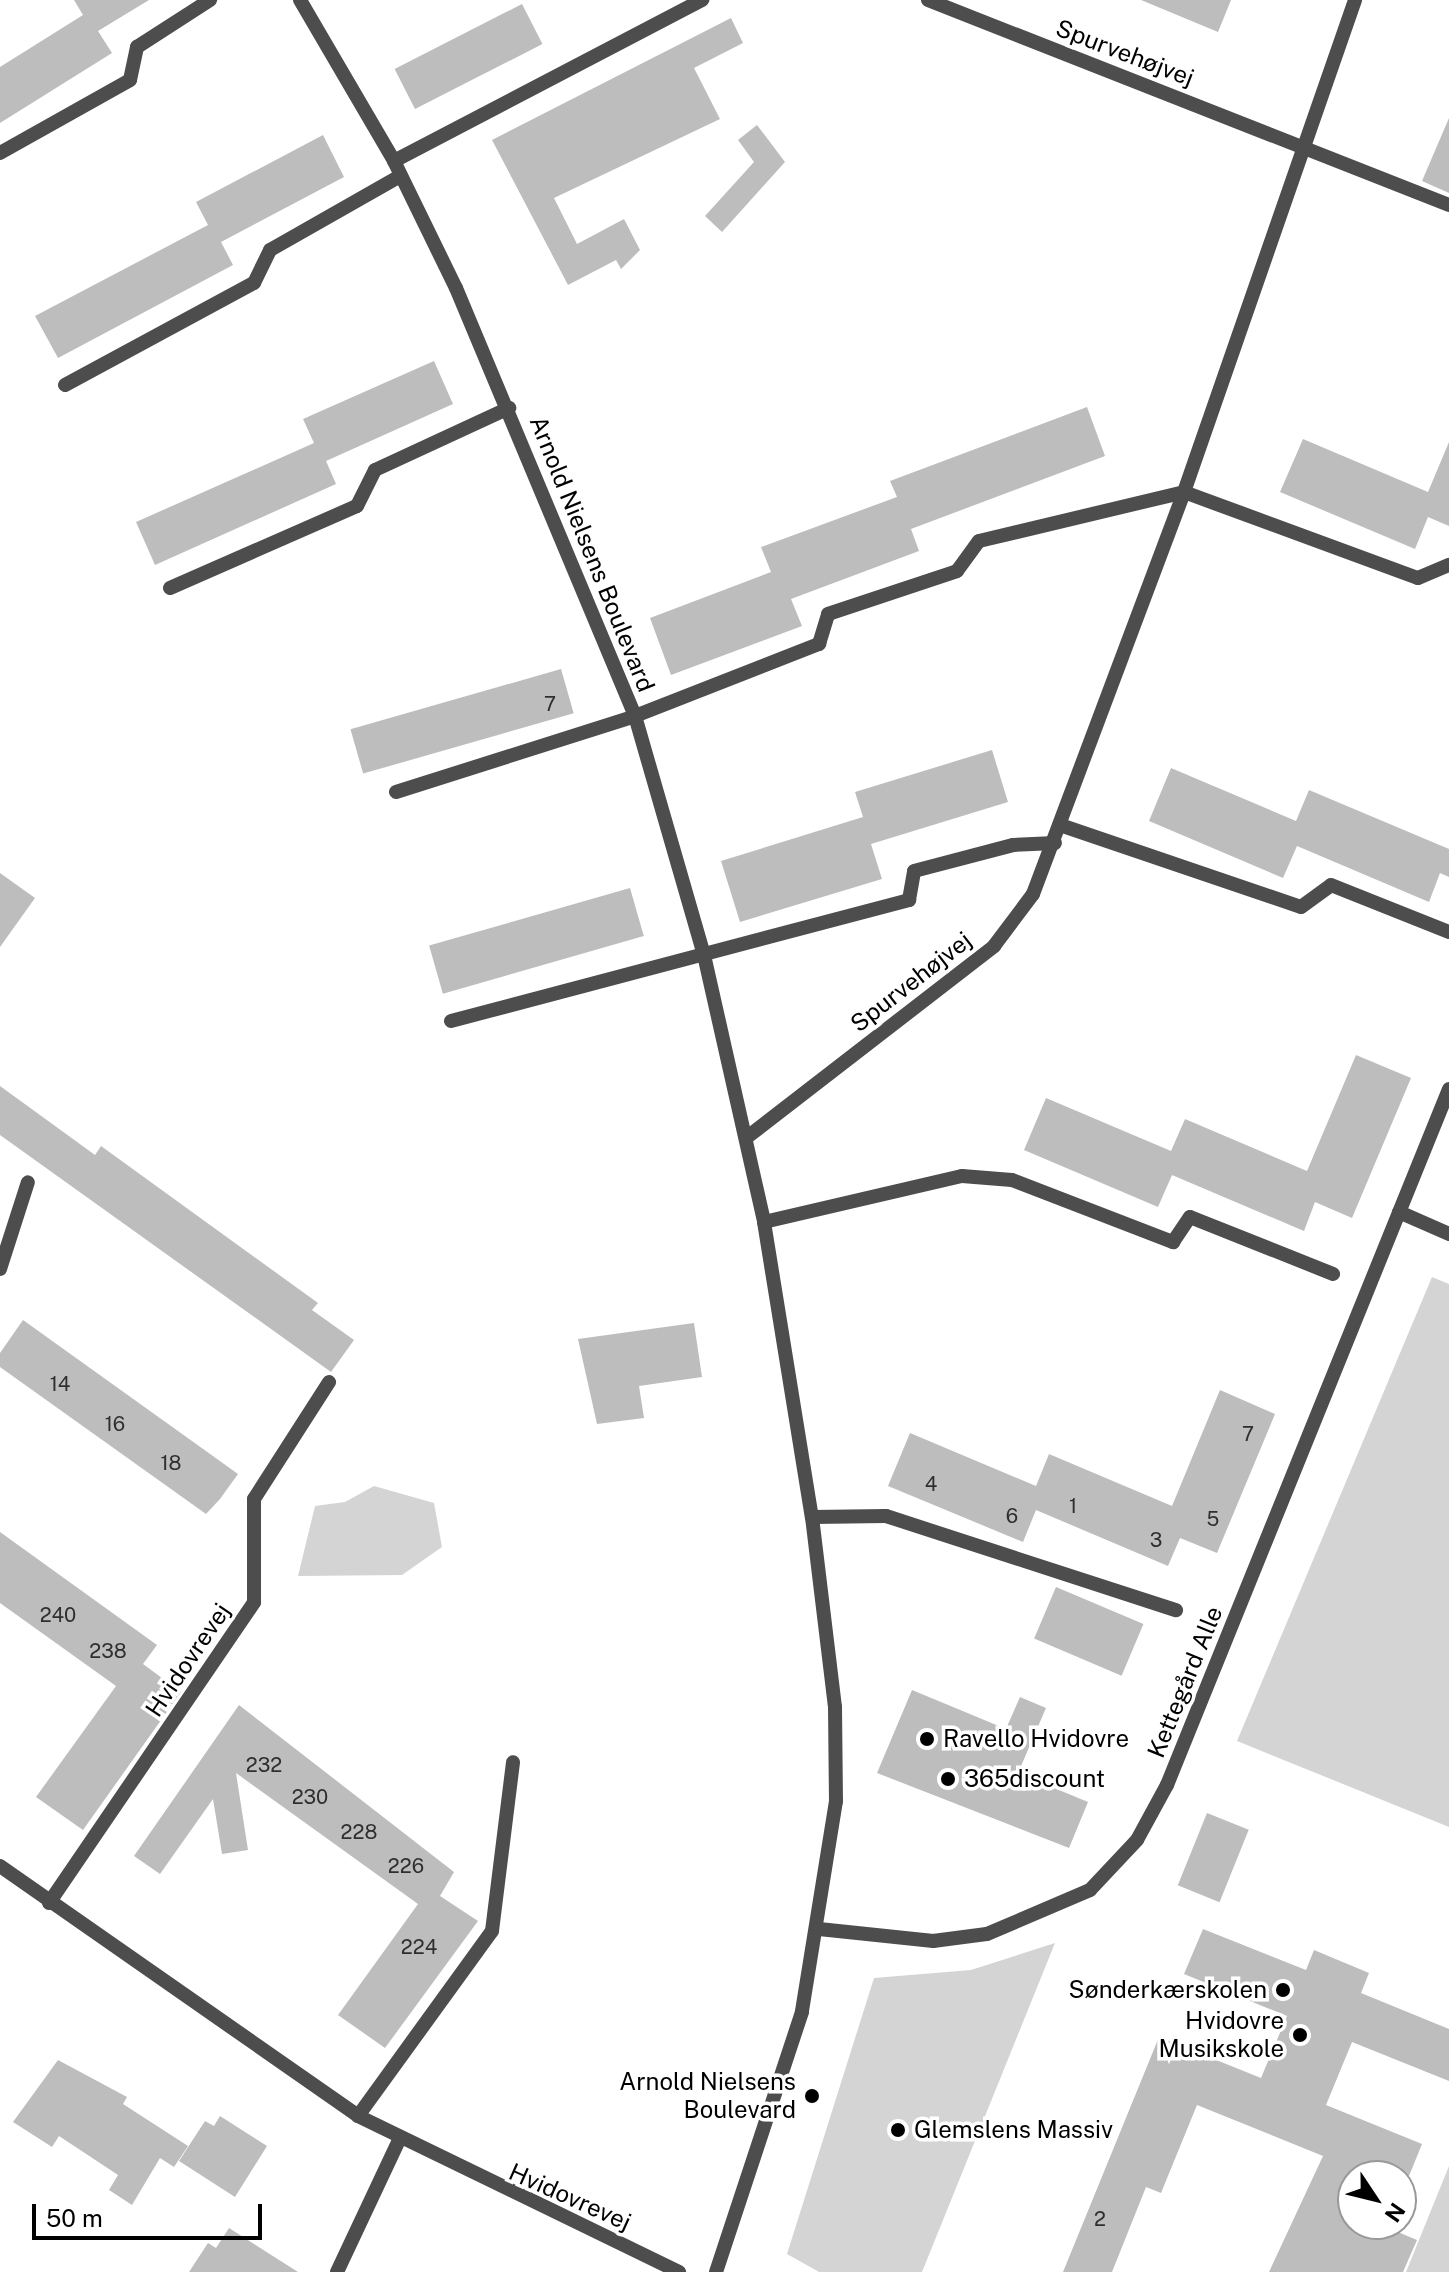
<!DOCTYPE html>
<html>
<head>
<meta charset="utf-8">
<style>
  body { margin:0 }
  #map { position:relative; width:1449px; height:2272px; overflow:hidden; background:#fff; font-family:"Public Sans",sans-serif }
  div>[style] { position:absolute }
  .green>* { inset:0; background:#d4d4d4 }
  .building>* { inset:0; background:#bdbdbd; transform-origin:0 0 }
  .minor>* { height:14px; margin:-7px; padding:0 7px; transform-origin:7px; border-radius:7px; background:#4d4d4d }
  .dots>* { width:22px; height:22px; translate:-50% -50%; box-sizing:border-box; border:4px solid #fff; border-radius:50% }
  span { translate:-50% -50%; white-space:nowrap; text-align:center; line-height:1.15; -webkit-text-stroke:7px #fff; paint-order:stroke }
  .number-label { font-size:20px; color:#2f2f2f }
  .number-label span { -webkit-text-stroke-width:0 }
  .street-label { font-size:24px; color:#000 }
  .poi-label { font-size:24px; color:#000 }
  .left { translate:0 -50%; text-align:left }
  .right { translate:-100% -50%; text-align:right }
  .north { position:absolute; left:1337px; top:2160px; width:80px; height:80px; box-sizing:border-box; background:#fff; border:2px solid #999; border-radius:50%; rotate:125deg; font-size:22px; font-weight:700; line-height:32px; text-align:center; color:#000 }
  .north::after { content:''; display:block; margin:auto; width:28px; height:36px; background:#000; clip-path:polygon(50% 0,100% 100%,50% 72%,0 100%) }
  .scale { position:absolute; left:32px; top:2204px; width:230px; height:36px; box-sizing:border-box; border:4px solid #000; border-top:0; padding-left:10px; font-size:24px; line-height:28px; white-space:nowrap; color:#000; -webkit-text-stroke:6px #fff; paint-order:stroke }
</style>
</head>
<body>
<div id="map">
  <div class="green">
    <i style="clip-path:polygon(1432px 1277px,1449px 1284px,1449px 1827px,1237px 1741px)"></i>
    <i style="clip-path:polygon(374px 1486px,434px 1503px,442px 1547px,402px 1575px,298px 1576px,315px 1506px,345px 1502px)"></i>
    <i style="clip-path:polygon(1055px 1943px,922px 2272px,819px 2272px,787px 2254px,874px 1978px,971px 1970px)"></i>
    <i style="clip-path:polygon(1449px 2166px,1449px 2272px,1406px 2272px)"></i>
  </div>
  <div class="building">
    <i style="clip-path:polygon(74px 0,149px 0,98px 31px,112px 53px,0 123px,0 67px,83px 15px)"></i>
    <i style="clip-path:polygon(1141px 0,1231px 0,1218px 32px)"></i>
    <i style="left:522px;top:4px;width:45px;height:143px;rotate:63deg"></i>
    <i style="clip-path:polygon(731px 18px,743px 43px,694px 68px,720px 119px,554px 198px,577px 244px,624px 219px,640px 250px,621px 269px,616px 260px,568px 285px,492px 140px)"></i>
    <i style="clip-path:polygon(1449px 118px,1449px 193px,1422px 181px)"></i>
    <i style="clip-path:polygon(757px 125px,785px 162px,722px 232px,705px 216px,754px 162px,738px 140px)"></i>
    <i style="clip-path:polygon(323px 135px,344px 177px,221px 242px,233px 265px,58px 358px,35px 316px,208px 225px,196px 202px)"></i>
    <i style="clip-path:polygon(434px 361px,453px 404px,326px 461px,336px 484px,155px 565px,136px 522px,314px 443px,303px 419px)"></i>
    <i style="clip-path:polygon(1087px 407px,1105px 456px,911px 529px,919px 551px,791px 599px,802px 626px,671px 675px,650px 618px,771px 572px,761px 547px,897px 497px,890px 481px)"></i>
    <i style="clip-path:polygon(1303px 439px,1428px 492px,1449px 442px,1449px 526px,1428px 517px,1415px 549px,1280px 492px)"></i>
    <i style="left:561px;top:669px;width:46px;height:219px;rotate:74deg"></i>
    <i style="clip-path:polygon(992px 750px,1008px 802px,871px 844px,882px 879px,740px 922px,721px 861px,863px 817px,855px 792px)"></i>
    <i style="clip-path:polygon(1171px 768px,1296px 821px,1309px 790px,1449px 849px,1449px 877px,1440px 873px,1429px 902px,1297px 846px,1283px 878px,1149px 821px)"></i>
    <i style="clip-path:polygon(0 873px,35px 898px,0 947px)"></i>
    <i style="left:630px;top:888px;width:50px;height:209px;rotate:74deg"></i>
    <i style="clip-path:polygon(1356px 1055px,1411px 1078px,1352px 1218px,1315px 1202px,1304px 1231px,1172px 1175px,1158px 1207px,1024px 1150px,1046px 1098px,1171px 1151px,1185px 1119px,1307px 1171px)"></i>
    <i style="clip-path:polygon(0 1086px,95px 1155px,101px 1146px,318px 1303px,312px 1310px,354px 1340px,331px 1372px,0 1135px)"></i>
    <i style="clip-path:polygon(23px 1320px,238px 1474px,220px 1499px,206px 1514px,0 1367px,0 1353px)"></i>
    <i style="clip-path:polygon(694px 1323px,702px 1377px,639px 1386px,644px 1418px,597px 1424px,578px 1339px)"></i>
    <i style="clip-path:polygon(1220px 1390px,1275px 1414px,1217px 1553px,1180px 1538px,1168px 1566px,1036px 1510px,1023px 1542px,888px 1486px,910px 1433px,1036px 1486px,1049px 1454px,1172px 1506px)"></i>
    <i style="clip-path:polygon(0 1532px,157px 1645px,143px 1664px,181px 1692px,83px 1830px,36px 1797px,116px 1686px,0 1603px)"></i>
    <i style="left:1056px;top:1587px;width:95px;height:56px;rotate:23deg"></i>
    <i style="clip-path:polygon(912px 1690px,1006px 1729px,1020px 1697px,1046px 1708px,1018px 1773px,1088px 1802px,1069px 1848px,877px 1773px)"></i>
    <i style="clip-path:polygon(239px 1705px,454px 1872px,440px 1896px,478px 1921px,385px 2048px,338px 2015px,418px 1904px,236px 1773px,248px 1850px,222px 1854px,213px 1799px,160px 1874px,134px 1856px)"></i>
    <i style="left:1207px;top:1813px;width:45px;height:78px;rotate:22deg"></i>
    <i style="clip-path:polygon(1203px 1929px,1306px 1970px,1314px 1950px,1369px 1973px,1361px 1993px,1449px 2029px,1449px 2081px,1352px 2042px,1326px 2105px,1422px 2144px,1409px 2176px,1353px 2176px,1353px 2224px,1379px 2224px,1417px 2240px,1403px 2272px,1269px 2272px,1323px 2156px,1197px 2105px,1161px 2193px,1146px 2187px,1112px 2272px,1063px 2272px,1159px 2037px,1261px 2078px,1287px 2016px,1184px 1974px)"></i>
    <i style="clip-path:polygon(58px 2060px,127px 2097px,123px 2104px,188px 2146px,174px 2167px,160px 2158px,132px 2205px,109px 2190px,118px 2175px,59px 2136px,52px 2147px,13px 2122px)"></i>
    <i style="clip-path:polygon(220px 2116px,267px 2146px,235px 2197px,179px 2161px,205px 2121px,214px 2126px)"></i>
    <i style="clip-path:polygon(229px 2228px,298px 2272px,189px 2272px,208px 2243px,216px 2248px)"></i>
  </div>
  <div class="minor">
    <i style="left:300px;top:0;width:186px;rotate:59.7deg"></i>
    <i style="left:394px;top:161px;width:141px;rotate:64deg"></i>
    <i style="left:456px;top:288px;width:464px;rotate:67.3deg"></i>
    <i style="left:635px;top:716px;width:249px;rotate:73.9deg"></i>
    <i style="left:704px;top:955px;width:274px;rotate:77.3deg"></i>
    <i style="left:764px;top:1222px;width:299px;rotate:80.8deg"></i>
    <i style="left:812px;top:1517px;width:191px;rotate:83.1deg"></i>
    <i style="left:835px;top:1707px;width:94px;rotate:89.4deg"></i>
    <i style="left:836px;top:1801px;width:214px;rotate:99.2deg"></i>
    <i style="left:802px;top:2012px;width:274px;rotate:108.3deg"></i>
    <i style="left:928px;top:0;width:560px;rotate:21.48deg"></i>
    <i style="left:0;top:153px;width:149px;rotate:-29.3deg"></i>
    <i style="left:130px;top:80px;width:34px;rotate:-78deg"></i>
    <i style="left:137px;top:47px;width:87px;rotate:-32.8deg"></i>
    <i style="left:394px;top:161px;width:348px;rotate:-27.6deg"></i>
    <i style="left:65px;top:385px;width:215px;rotate:-28.4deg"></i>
    <i style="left:254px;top:283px;width:37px;rotate:-64deg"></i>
    <i style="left:270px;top:250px;width:150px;rotate:-29.6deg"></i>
    <i style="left:170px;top:588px;width:204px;rotate:-23.7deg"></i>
    <i style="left:357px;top:506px;width:40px;rotate:-63.4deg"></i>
    <i style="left:375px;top:470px;width:148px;rotate:-24.8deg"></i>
    <i style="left:396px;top:792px;width:251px;rotate:-17.6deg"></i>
    <i style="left:635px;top:716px;width:198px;rotate:-21.4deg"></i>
    <i style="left:819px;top:644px;width:31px;rotate:-73deg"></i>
    <i style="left:828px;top:614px;width:136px;rotate:-18.4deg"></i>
    <i style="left:957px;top:571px;width:37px;rotate:-54deg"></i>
    <i style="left:979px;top:541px;width:211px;rotate:-13.4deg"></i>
    <i style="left:1184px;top:492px;width:249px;rotate:20.2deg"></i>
    <i style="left:1418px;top:578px;width:34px;rotate:-23deg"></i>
    <i style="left:1063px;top:826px;width:251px;rotate:18.8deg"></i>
    <i style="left:1301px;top:907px;width:37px;rotate:-36deg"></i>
    <i style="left:1331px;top:885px;width:127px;rotate:21.7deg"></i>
    <i style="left:451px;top:1021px;width:474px;rotate:-14.8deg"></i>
    <i style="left:909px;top:900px;width:29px;rotate:-80deg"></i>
    <i style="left:914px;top:871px;width:102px;rotate:-14.7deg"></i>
    <i style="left:1013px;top:845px;width:42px;rotate:-2.7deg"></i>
    <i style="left:746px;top:1138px;width:314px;rotate:-37.7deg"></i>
    <i style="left:994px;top:946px;width:65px;rotate:-53.1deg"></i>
    <i style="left:1033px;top:894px;width:429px;rotate:-69.4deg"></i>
    <i style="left:1184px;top:492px;width:521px;rotate:-70.83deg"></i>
    <i style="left:1399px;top:1212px;width:55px;rotate:23.7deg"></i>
    <i style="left:764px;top:1222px;width:203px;rotate:-13.1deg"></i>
    <i style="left:962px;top:1176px;width:50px;rotate:4.6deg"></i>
    <i style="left:1012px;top:1180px;width:173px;rotate:21.1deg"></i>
    <i style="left:1173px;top:1242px;width:30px;rotate:-56deg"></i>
    <i style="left:1190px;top:1217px;width:154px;rotate:21.7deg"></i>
    <i style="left:0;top:1269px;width:91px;rotate:-72.2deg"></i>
    <i style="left:812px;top:1517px;width:74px;rotate:-0.8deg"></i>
    <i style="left:886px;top:1516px;width:305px;rotate:18deg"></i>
    <i style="left:0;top:1866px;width:437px;rotate:34.9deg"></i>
    <i style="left:358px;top:2116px;width:357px;rotate:25.9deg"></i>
    <i style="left:49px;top:1903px;width:364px;rotate:-55.7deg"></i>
    <i style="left:254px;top:1602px;width:103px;rotate:-90deg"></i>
    <i style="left:254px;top:1499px;width:139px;rotate:-57.3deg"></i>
    <i style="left:819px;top:1929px;width:115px;rotate:6deg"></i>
    <i style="left:933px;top:1941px;width:54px;rotate:-7.4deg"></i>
    <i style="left:987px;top:1934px;width:112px;rotate:-23.1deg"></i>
    <i style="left:1090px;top:1890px;width:69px;rotate:-46.8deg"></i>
    <i style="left:1137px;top:1840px;width:63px;rotate:-61.4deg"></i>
    <i style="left:1167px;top:1785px;width:751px;rotate:-67.94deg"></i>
    <i style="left:358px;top:2116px;width:228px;rotate:-54.1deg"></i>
    <i style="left:492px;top:1931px;width:170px;rotate:-82.9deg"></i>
    <i style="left:337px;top:2272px;width:148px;rotate:-64.8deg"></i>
  </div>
  <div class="dots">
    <i style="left:927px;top:1739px;background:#000"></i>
    <i style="left:948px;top:1779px;background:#000"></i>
    <i style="left:1283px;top:1990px;background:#000"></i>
    <i style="left:1300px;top:2035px;background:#000"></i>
    <i style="left:812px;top:2096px;background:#000"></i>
    <i style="left:898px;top:2130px;background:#000"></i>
  </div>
  <div class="number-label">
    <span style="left:550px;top:704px">7</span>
    <span style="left:60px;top:1384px">14</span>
    <span style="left:115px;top:1424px">16</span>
    <span style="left:1248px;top:1434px">7</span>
    <span style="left:171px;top:1463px">18</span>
    <span style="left:931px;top:1484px">4</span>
    <span style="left:1073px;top:1506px">1</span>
    <span style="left:1012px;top:1516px">6</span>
    <span style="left:1213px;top:1519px">5</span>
    <span style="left:1156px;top:1540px">3</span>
    <span style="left:58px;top:1615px">240</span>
    <span style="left:108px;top:1651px">238</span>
    <span style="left:264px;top:1765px">232</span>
    <span style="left:310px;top:1797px">230</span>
    <span style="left:359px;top:1832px">228</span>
    <span style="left:406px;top:1866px">226</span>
    <span style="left:419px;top:1947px">224</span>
    <span style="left:1100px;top:2219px">2</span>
  </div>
  <div class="street-label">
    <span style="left:1125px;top:53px;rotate:21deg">Spurvehøjvej</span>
    <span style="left:592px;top:554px;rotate:68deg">Arnold Nielsens Boulevard</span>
    <span style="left:911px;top:982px;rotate:-38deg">Spurvehøjvej</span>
    <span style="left:188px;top:1660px;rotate:-56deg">Hvidovrevej</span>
    <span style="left:1185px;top:1682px;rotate:-68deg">Kettegård Alle</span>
    <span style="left:570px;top:2197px;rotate:24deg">Hvidovrevej</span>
  </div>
  <div class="poi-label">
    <span class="left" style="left:943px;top:1739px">Ravello Hvidovre</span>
    <span class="left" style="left:964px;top:1779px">365discount</span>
    <span class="right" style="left:1267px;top:1990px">Sønderkærskolen</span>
    <span class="right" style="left:1284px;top:2035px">Hvidovre<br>Musikskole</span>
    <span class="right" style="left:796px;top:2096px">Arnold Nielsens<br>Boulevard</span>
    <span class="left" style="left:914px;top:2130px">Glemslens Massiv</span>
  </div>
  <div class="north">N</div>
  <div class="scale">50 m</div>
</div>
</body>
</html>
